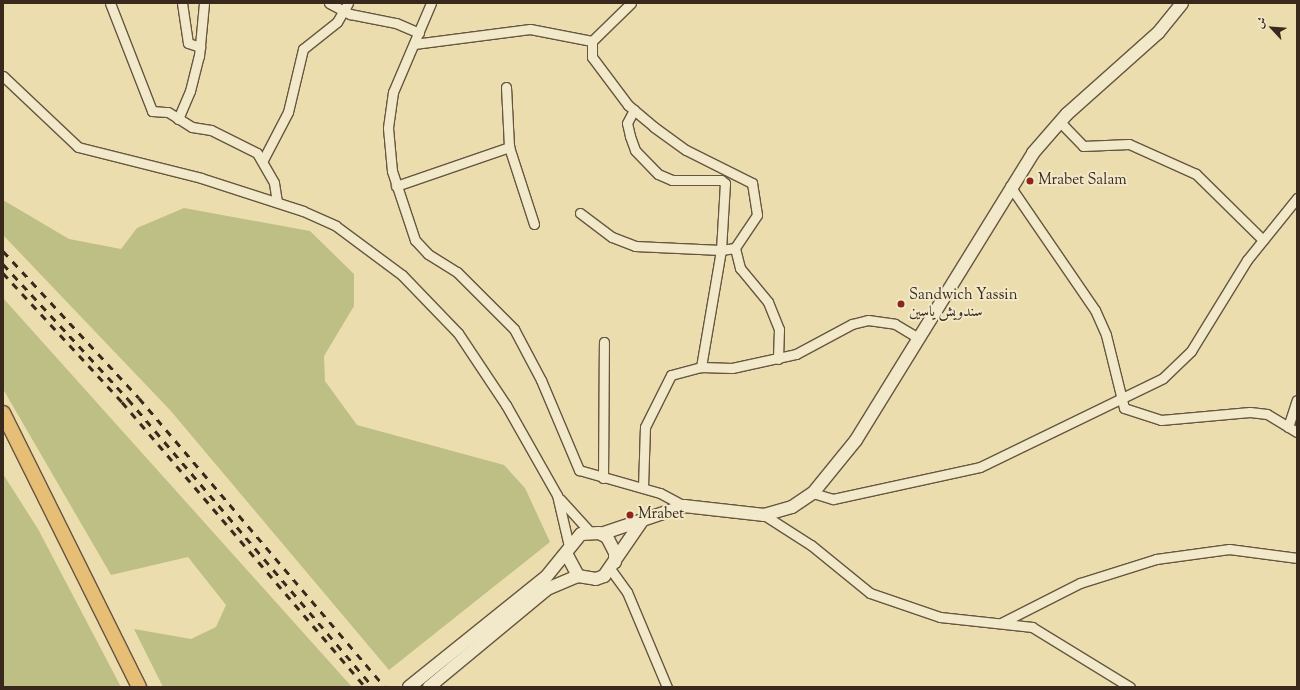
<!DOCTYPE html>
<html>
<head>
<meta charset="utf-8">
<style>
  body { margin:0 }
  #map { position:relative; width:1300px; height:690px; overflow:hidden; background:#ebddad; font-family:"Sorts Mill Goudy",Amiri,serif }
  div>[style] { position:absolute }
  .green>* { inset:0; background:#bebf85 }
  .roads { filter:drop-shadow(1px 0 #665641) drop-shadow(-1px 0 #665641) drop-shadow(0 1px #665641) drop-shadow(0 -1px #665641) }
  .street>* { height:9px; margin:-4.5px; padding:0 4.5px; transform-origin:4.5px; border-radius:4.5px; background:#f2e9ca }
  .secondary>* { height:12px; margin:-6px; padding:0 6px; transform-origin:6px; border-radius:6px; background:#f2e9ca }
  .primary>* { height:14px; margin:-7px; padding:0 7px; transform-origin:7px; border-radius:7px; background:#e6be76 }
  .rail>* { height:3px; margin-top:-1.5px; transform-origin:0; background:repeating-linear-gradient(90deg,#39291d 0 7px,transparent 0 14px) }
  .dots>* { width:11px; height:11px; translate:-50% -50%; box-sizing:border-box; border:2px solid #f2e9ca; border-radius:50% }
  span { translate:-50% -50%; white-space:nowrap; text-align:center; line-height:1.15; -webkit-text-stroke:4px #f2e9ca; paint-order:stroke }
  .poi-label { font-size:15px; color:#39291d }
  .left { translate:0 -50%; text-align:left }
  .frame { position:absolute; inset:0; border:4px solid #39291d; pointer-events:none }
  .north { position:absolute; left:1252px; top:8px; width:40px; height:40px; -webkit-text-stroke:3px #f2e9ca; paint-order:stroke; rotate:296deg; font-size:11px; font-weight:700; line-height:16px; text-align:center; color:#39291d }
  .north::after { content:''; display:block; margin:auto; width:14px; height:18px; background:#39291d; clip-path:polygon(50% 0,100% 100%,50% 72%,0 100%) }
</style>
</head>
<body>
<div id="map">
  <div class="green">
    <i style="clip-path:polygon(3px 200px,69px 239px,121px 249px,137px 228px,184px 208px,310px 231px,354px 274px,354px 306px,324px 356px,325px 381px,357px 425px,504px 465px,525px 488px,550px 542px,389px 670px,170px 410px,3px 235px)"></i>
    <i style="clip-path:polygon(3px 298px,352px 687px,163px 687px,134px 629px,191px 639px,216px 627px,226px 605px,188px 557px,111px 575px,3px 389px)"></i>
    <i style="clip-path:polygon(3px 474px,38px 529px,121px 687px,3px 687px)"></i>
  </div>
  <div class="roads">
    <div class="street">
      <i style="left:110px;top:3px;width:116px;rotate:68.7deg"></i>
      <i style="left:152px;top:111px;width:16px;rotate:4deg"></i>
      <i style="left:168px;top:112px;width:28px;rotate:32deg"></i>
      <i style="left:192px;top:127px;width:19px;rotate:9deg"></i>
      <i style="left:211px;top:130px;width:51px;rotate:26.6deg"></i>
      <i style="left:257px;top:153px;width:34px;rotate:60deg"></i>
      <i style="left:274px;top:183px;width:19px;rotate:81deg"></i>
      <i style="left:182px;top:3px;width:40px;rotate:81.5deg"></i>
      <i style="left:188px;top:43px;width:13px;rotate:18deg"></i>
      <i style="left:329px;top:3px;width:24px;rotate:28deg"></i>
      <i style="left:350px;top:14px;width:47px;rotate:11.1deg"></i>
      <i style="left:396px;top:23px;width:25px;rotate:23deg"></i>
      <i style="left:431px;top:3px;width:97px;rotate:113.1deg"></i>
      <i style="left:393px;top:92px;width:36px;rotate:98deg"></i>
      <i style="left:388px;top:128px;width:43px;rotate:84.7deg"></i>
      <i style="left:392px;top:171px;width:73px;rotate:71.6deg"></i>
      <i style="left:415px;top:240px;width:19px;rotate:47deg"></i>
      <i style="left:428px;top:254px;width:34px;rotate:32deg"></i>
      <i style="left:457px;top:272px;width:81px;rotate:45deg"></i>
      <i style="left:514px;top:329px;width:58px;rotate:62.1deg"></i>
      <i style="left:541px;top:380px;width:98px;rotate:67.1deg"></i>
      <i style="left:579px;top:470px;width:84px;rotate:15.9deg"></i>
      <i style="left:660px;top:493px;width:27px;rotate:28deg"></i>
      <i style="left:631px;top:3px;width:54px;rotate:135.7deg"></i>
      <i style="left:592px;top:41px;width:16px;rotate:90deg"></i>
      <i style="left:592px;top:57px;width:60px;rotate:53.1deg"></i>
      <i style="left:628px;top:105px;width:34px;rotate:40deg"></i>
      <i style="left:654px;top:127px;width:39px;rotate:36deg"></i>
      <i style="left:686px;top:150px;width:74px;rotate:26.6deg"></i>
      <i style="left:752px;top:183px;width:32px;rotate:81deg"></i>
      <i style="left:757px;top:215px;width:40px;rotate:124deg"></i>
      <i style="left:735px;top:248px;width:14px;rotate:172deg"></i>
      <i style="left:721px;top:250px;width:67px;rotate:-86.6deg"></i>
      <i style="left:725px;top:183px;width:5px;rotate:-143deg"></i>
      <i style="left:721px;top:180px;width:49px;rotate:180deg"></i>
      <i style="left:672px;top:180px;width:15px;rotate:-157deg"></i>
      <i style="left:658px;top:174px;width:33px;rotate:-134deg"></i>
      <i style="left:635px;top:150px;width:15px;rotate:-110deg"></i>
      <i style="left:630px;top:136px;width:13px;rotate:-103deg"></i>
      <i style="left:627px;top:123px;width:15px;rotate:-62deg"></i>
      <i style="left:414px;top:44px;width:117px;rotate:-7.4deg"></i>
      <i style="left:530px;top:29px;width:63px;rotate:11deg"></i>
      <i style="left:3px;top:76px;width:103px;rotate:43.4deg"></i>
      <i style="left:78px;top:147px;width:127px;rotate:14.1deg"></i>
      <i style="left:201px;top:178px;width:107px;rotate:17.9deg"></i>
      <i style="left:303px;top:211px;width:36px;rotate:24deg"></i>
      <i style="left:336px;top:226px;width:82px;rotate:36.6deg"></i>
      <i style="left:402px;top:275px;width:81px;rotate:46deg"></i>
      <i style="left:458px;top:333px;width:87px;rotate:56.3deg"></i>
      <i style="left:506px;top:405px;width:103px;rotate:60.5deg"></i>
      <i style="left:557px;top:495px;width:52px;rotate:76.8deg"></i>
      <i style="left:506px;top:87px;width:60px;rotate:87.1deg"></i>
      <i style="left:509px;top:147px;width:81px;rotate:72deg"></i>
      <i style="left:178px;top:119px;width:30px;rotate:-67deg"></i>
      <i style="left:190px;top:91px;width:36px;rotate:-76deg"></i>
      <i style="left:199px;top:56px;width:53px;rotate:-84.6deg"></i>
      <i style="left:1060px;top:122px;width:33px;rotate:46deg"></i>
      <i style="left:1083px;top:146px;width:46px;rotate:-2.5deg"></i>
      <i style="left:1129px;top:144px;width:73px;rotate:24.1deg"></i>
      <i style="left:1196px;top:174px;width:94px;rotate:44.6deg"></i>
      <i style="left:263px;top:160px;width:54px;rotate:-62.5deg"></i>
      <i style="left:288px;top:112px;width:65px;rotate:-76.6deg"></i>
      <i style="left:303px;top:49px;width:43px;rotate:-38.5deg"></i>
      <i style="left:337px;top:22px;width:22px;rotate:-60deg"></i>
      <i style="left:396px;top:186px;width:120px;rotate:-19deg"></i>
      <i style="left:1010px;top:186px;width:150px;rotate:55.6deg"></i>
      <i style="left:1095px;top:310px;width:27px;rotate:66deg"></i>
      <i style="left:1106px;top:335px;width:75px;rotate:76.1deg"></i>
      <i style="left:1124px;top:408px;width:39px;rotate:18deg"></i>
      <i style="left:1161px;top:420px;width:89px;rotate:-5.1deg"></i>
      <i style="left:1250px;top:412px;width:17px;rotate:7deg"></i>
      <i style="left:1267px;top:414px;width:35px;rotate:31deg"></i>
      <i style="left:580px;top:213px;width:40px;rotate:37deg"></i>
      <i style="left:612px;top:237px;width:25px;rotate:21deg"></i>
      <i style="left:635px;top:246px;width:86px;rotate:2.7deg"></i>
      <i style="left:721px;top:250px;width:119px;rotate:99.7deg"></i>
      <i style="left:701px;top:367px;width:31px;rotate:165deg"></i>
      <i style="left:671px;top:375px;width:58px;rotate:116.6deg"></i>
      <i style="left:645px;top:427px;width:61px;rotate:91.9deg"></i>
      <i style="left:735px;top:248px;width:21px;rotate:76deg"></i>
      <i style="left:740px;top:268px;width:44px;rotate:50.5deg"></i>
      <i style="left:768px;top:302px;width:29px;rotate:68deg"></i>
      <i style="left:779px;top:329px;width:30px;rotate:92deg"></i>
      <i style="left:701px;top:367px;width:31px;rotate:2deg"></i>
      <i style="left:732px;top:368px;width:66px;rotate:-12.3deg"></i>
      <i style="left:796px;top:354px;width:64px;rotate:-28.2deg"></i>
      <i style="left:852px;top:324px;width:16px;rotate:-14deg"></i>
      <i style="left:868px;top:320px;width:27px;rotate:8deg"></i>
      <i style="left:895px;top:324px;width:27px;rotate:31deg"></i>
      <i style="left:1288px;top:427px;width:28px;rotate:-72deg"></i>
      <i style="left:603px;top:478px;width:136px;rotate:-89.6deg"></i>
      <i style="left:813px;top:493px;width:21px;rotate:17deg"></i>
      <i style="left:833px;top:499px;width:150px;rotate:-12.3deg"></i>
      <i style="left:980px;top:467px;width:203px;rotate:-25.9deg"></i>
      <i style="left:1163px;top:378px;width:39px;rotate:-44deg"></i>
      <i style="left:1191px;top:351px;width:107px;rotate:-58.4deg"></i>
      <i style="left:1247px;top:260px;width:80px;rotate:-51.1deg"></i>
      <i style="left:560px;top:499px;width:45px;rotate:47.7deg"></i>
      <i style="left:764px;top:515px;width:56px;rotate:32.6deg"></i>
      <i style="left:811px;top:545px;width:76px;rotate:39.1deg"></i>
      <i style="left:870px;top:593px;width:74px;rotate:18.9deg"></i>
      <i style="left:940px;top:617px;width:93px;rotate:6.2deg"></i>
      <i style="left:1032px;top:627px;width:115px;rotate:31.5deg"></i>
      <i style="left:611px;top:570px;width:27px;rotate:54deg"></i>
      <i style="left:627px;top:592px;width:103px;rotate:67.2deg"></i>
      <i style="left:1001px;top:623px;width:89px;rotate:-26.9deg"></i>
      <i style="left:1080px;top:583px;width:80px;rotate:-17.5deg"></i>
      <i style="left:1156px;top:559px;width:74px;rotate:-7.8deg"></i>
      <i style="left:1229px;top:549px;width:69px;rotate:7.5deg"></i>
    </div>
    <div class="secondary">
      <i style="left:601px;top:534px;width:88px;rotate:-18.6deg"></i>
      <i style="left:684px;top:506px;width:81px;rotate:6.4deg"></i>
      <i style="left:764px;top:515px;width:29px;rotate:-16deg"></i>
      <i style="left:792px;top:507px;width:25px;rotate:-34deg"></i>
      <i style="left:813px;top:493px;width:68px;rotate:-50.9deg"></i>
      <i style="left:856px;top:440px;width:337px;rotate:-58.3deg"></i>
      <i style="left:1033px;top:153px;width:52px;rotate:-48.9deg"></i>
      <i style="left:1067px;top:114px;width:122px;rotate:-41.7deg"></i>
      <i style="left:1158px;top:33px;width:38px;rotate:-51deg"></i>
      <i style="left:567px;top:555px;width:24px;rotate:62deg"></i>
      <i style="left:578px;top:576px;width:18px;rotate:9deg"></i>
      <i style="left:596px;top:579px;width:9px;rotate:-21deg"></i>
      <i style="left:604px;top:576px;width:67px;rotate:-55.4deg"></i>
      <i style="left:409px;top:687px;width:176px;rotate:-38.8deg"></i>
      <i style="left:546px;top:577px;width:55px;rotate:-50.9deg"></i>
      <i style="left:581px;top:534px;width:18px;rotate:-3deg"></i>
      <i style="left:599px;top:533px;width:9px;rotate:27deg"></i>
      <i style="left:607px;top:537px;width:18px;rotate:63deg"></i>
      <i style="left:615px;top:553px;width:9px;rotate:90deg"></i>
      <i style="left:429px;top:687px;width:153px;rotate:-39.7deg"></i>
      <i style="left:547px;top:589px;width:34px;rotate:-23deg"></i>
    </div>
    <div class="primary">
      <i style="left:3px;top:413px;width:306px;rotate:63.6deg"></i>
    </div>
  </div>
  <div class="rail">
    <i style="left:3px;top:251px;width:200px;rotate:47.2deg"></i>
    <i style="left:139px;top:398px;width:380px;rotate:49.6deg"></i>
    <i style="left:3px;top:264px;width:184px;rotate:47.2deg"></i>
    <i style="left:128px;top:399px;width:378px;rotate:49.6deg"></i>
    <i style="left:3px;top:273px;width:176px;rotate:47.3deg"></i>
    <i style="left:122px;top:402px;width:375px;rotate:49.5deg"></i>
  </div>
  <div class="dots">
    <i style="left:1030px;top:181px;background:#8f2418"></i>
    <i style="left:901px;top:304px;background:#8f2418"></i>
    <i style="left:630px;top:515px;background:#8f2418"></i>
  </div>
  <div class="poi-label">
    <span class="left" style="left:1038px;top:181px">Mrabet Salam</span>
    <span class="left" style="left:909px;top:304px">Sandwich Yassin<br>سندويش ياسين</span>
    <span class="left" style="left:638px;top:515px">Mrabet</span>
  </div>
  <div class="frame"></div>
  <div class="north">ش</div>
</div>
</body>
</html>
